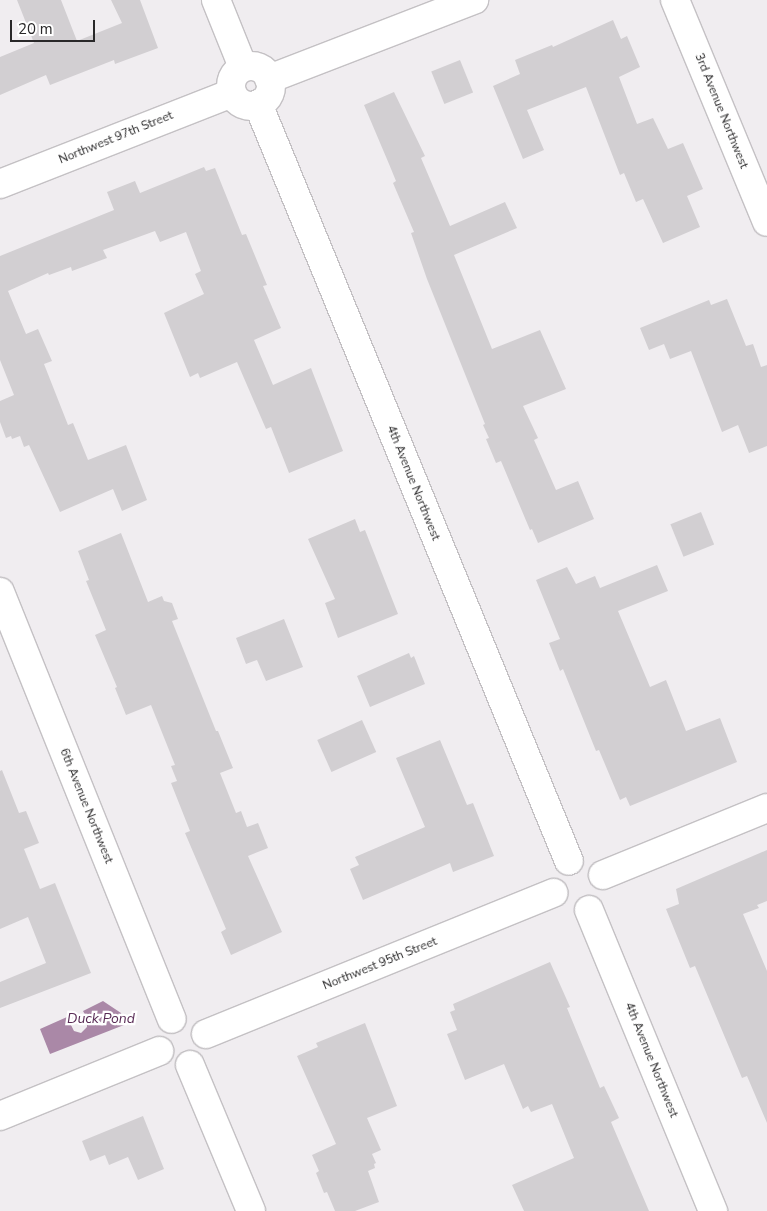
<!DOCTYPE html>
<html>
<head>
<meta charset="utf-8">
<style>
  body { margin:0 }
  #map { position:relative; width:767px; height:1211px; overflow:hidden; background:#f0edf0; font-family:"Nunito Sans",sans-serif }
  div>[style] { position:absolute }
  .water>* { inset:0; background:#aa88a7 }
  .building>* { inset:0; background:#d2cfd2; transform-origin:0 0 }
  .roads { filter:drop-shadow(1px 0 #c4c1c4) drop-shadow(-1px 0 #c4c1c4) drop-shadow(0 1px #c4c1c4) drop-shadow(0 -1px #c4c1c4) }
  .minor>* { height:28px; margin:-14px; padding:0 14px; transform-origin:14px; border-radius:14px; background:#fff }
  .minor>.ring { margin:-14px; padding:0; box-sizing:content-box; background:none; border:28px solid #fff; border-radius:50% }
  .tertiary>* { height:28px; margin:-14px; padding:0 14px; transform-origin:14px; border-radius:14px; background:#fff }
  span { translate:-50% -50%; white-space:nowrap; text-align:center; line-height:1.15; -webkit-text-stroke:4.5px #fff; paint-order:stroke }
  .street-label { font-size:12px; color:#292829 }
  .water-label { font-size:14px; color:#592c56; font-style:italic }
  .scale { position:absolute; left:10px; top:20px; width:85px; height:22px; box-sizing:border-box; border:2px solid #292829; border-top:0; padding-left:6px; font-size:15px; line-height:18px; white-space:nowrap; color:#292829; -webkit-text-stroke:4px #fff; paint-order:stroke }
</style>
</head>
<body>
<div id="map">
  <div class="water">
    <i style="clip-path:polygon(103px 1001px,121px 1013px,124px 1025px,50px 1054px,40px 1029px,67px 1017px,74px 1031px,81px 1033px,87px 1027px,87px 1018px,83px 1011px)"></i>
  </div>
  <div class="building">
    <i style="clip-path:polygon(17px 0,61px 0,77px 41px,122px 23px,111px 0,140px 0,158px 48px,115px 64px,114px 60px,50px 85px,46px 75px,0 95px,0 57px,34px 43px)"></i>
    <i style="clip-path:polygon(613px 20px,621px 39px,627px 36px,640px 67px,619px 77px,637px 124px,653px 118px,668px 149px,683px 143px,703px 189px,687px 196px,700px 227px,663px 243px,643px 199px,636px 202px,624px 173px,620px 175px,586px 87px,527px 110px,544px 150px,523px 159px,493px 86px,520px 74px,515px 60px,552px 45px,553px 47px)"></i>
    <i style="left:460px;top:60px;width:35px;height:31px;rotate:68deg"></i>
    <i style="clip-path:polygon(394px 92px,425px 156px,421px 158px,450px 226px,505px 202px,517px 228px,454px 255px,492px 349px,540px 330px,566px 389px,523px 406px,538px 438px,534px 440px,556px 490px,578px 481px,594px 519px,538px 543px,532px 529px,530px 530px,501px 461px,496px 463px,486px 439px,489px 438px,483px 425px,485px 424px,427px 279px,411px 233px,414px 232px,393px 183px,396px 181px,389px 164px,364px 105px)"></i>
    <i style="clip-path:polygon(204px 167px,206px 171px,215px 168px,242px 235px,246px 234px,267px 285px,263px 286px,281px 328px,254px 340px,273px 385px,311px 368px,343px 451px,289px 473px,271px 427px,266px 429px,237px 362px,200px 378px,198px 373px,190px 377px,164px 313px,204px 294px,195px 274px,201px 271px,186px 232px,160px 242px,155px 231px,103px 250px,107px 258px,72px 271px,71px 267px,49px 275px,48px 273px,8px 291px,26px 334px,38px 329px,52px 361px,44px 364px,68px 425px,73px 423px,88px 460px,126px 445px,147px 500px,122px 511px,113px 489px,60px 512px,29px 445px,24px 447px,20px 436px,12px 439px,11px 436px,6px 438px,0 422px,0 401px,14px 395px,0 360px,0 256px,114px 210px,107px 192px,135px 181px,140px 193px)"></i>
    <i style="clip-path:polygon(727px 299px,746px 346px,753px 344px,761px 367px,767px 365px,767px 446px,749px 453px,738px 425px,722px 432px,691px 351px,670px 359px,664px 344px,649px 350px,640px 328px,709px 300px,711px 305px)"></i>
    <i style="left:701px;top:512px;width:35px;height:33px;rotate:68deg"></i>
    <i style="clip-path:polygon(355px 519px,360px 532px,365px 530px,398px 614px,338px 638px,325px 603px,335px 599px,308px 539px)"></i>
    <i style="clip-path:polygon(121px 533px,148px 602px,162px 596px,164px 601px,172px 603px,178px 619px,172px 621px,216px 731px,218px 731px,233px 768px,220px 773px,236px 813px,241px 811px,247px 827px,258px 823px,268px 848px,248px 856px,282px 932px,231px 955px,221px 932px,226px 929px,185px 833px,190px 831px,171px 783px,177px 781px,171px 766px,175px 765px,151px 705px,126px 715px,115px 688px,117px 687px,95px 635px,106px 630px,86px 581px,89px 580px,78px 551px)"></i>
    <i style="clip-path:polygon(657px 565px,668px 591px,618px 611px,650px 687px,666px 680px,686px 731px,720px 718px,737px 762px,630px 806px,626px 797px,620px 800px,599px 750px,596px 751px,563px 669px,560px 671px,549px 643px,560px 639px,536px 580px,567px 567px,576px 584px,595px 576px,600px 588px)"></i>
    <i style="clip-path:polygon(284px 619px,303px 667px,266px 681px,257px 660px,246px 664px,236px 638px)"></i>
    <i style="clip-path:polygon(409px 653px,411px 658px,414px 656px,425px 684px,370px 707px,357px 676px)"></i>
    <i style="left:362px;top:720px;width:35px;height:49px;rotate:66deg"></i>
    <i style="clip-path:polygon(440px 740px,467px 805px,473px 803px,494px 856px,453px 872px,450px 863px,363px 900px,350px 869px,359px 865px,355px 857px,425px 827px,396px 758px)"></i>
    <i style="clip-path:polygon(2px 770px,19px 813px,26px 811px,39px 843px,24px 849px,40px 889px,55px 883px,91px 973px,0 1008px,0 982px,46px 963px,28px 917px,0 929px,0 771px)"></i>
    <i style="clip-path:polygon(767px 850px,767px 901px,757px 905px,759px 908px,743px 914px,767px 971px,767px 1123px,747px 1076px,742px 1078px,695px 966px,690px 968px,666px 909px,679px 904px,676px 889px)"></i>
    <i style="clip-path:polygon(550px 962px,570px 1007px,567px 1008px,600px 1088px,604px 1086px,619px 1118px,611px 1122px,649px 1211px,524px 1211px,512px 1185px,574px 1158px,552px 1104px,531px 1112px,528px 1106px,523px 1109px,504px 1064px,465px 1080px,447px 1034px,457px 1030px,450px 1012px,455px 1010px,453px 1004px)"></i>
    <i style="clip-path:polygon(365px 1023px,397px 1106px,367px 1118px,381px 1150px,372px 1154px,376px 1163px,374px 1164px,375px 1168px,368px 1171px,379px 1202px,355px 1211px,335px 1211px,327px 1192px,324px 1193px,316px 1173px,319px 1171px,312px 1155px,336px 1144px,297px 1056px,318px 1047px,316px 1043px)"></i>
    <i style="clip-path:polygon(143px 1116px,164px 1169px,138px 1180px,128px 1157px,109px 1165px,105px 1155px,90px 1161px,82px 1141px)"></i>
  </div>
  <div class="roads">
    <div class="minor">
      <i style="left:216px;top:0;width:72px;rotate:68.1deg"></i>
      <i class="ring" style="left:231px;top:66px;width:12px;height:12px"></i>
      <i style="left:269px;top:79px;width:220px;rotate:-21.1deg"></i>
      <i style="left:258px;top:104px;width:818px;rotate:67.67deg"></i>
      <i style="left:0;top:184px;width:249px;rotate:-21.4deg"></i>
      <i style="left:0;top:592px;width:460px;rotate:68.1deg"></i>
      <i style="left:603px;top:875px;width:177px;rotate:-22.2deg"></i>
      <i style="left:589px;top:910px;width:326px;rotate:67.6deg"></i>
      <i style="left:206px;top:1034px;width:375px;rotate:-22.1deg"></i>
      <i style="left:190px;top:1065px;width:158px;rotate:67.3deg"></i>
      <i style="left:0;top:1116px;width:172px;rotate:-22.2deg"></i>
    </div>
    <div class="tertiary">
      <i style="left:675px;top:0;width:240px;rotate:67.5deg"></i>
    </div>
  </div>
  <div class="street-label">
    <span style="left:721px;top:111px;rotate:68deg">3rd Avenue Northwest</span>
    <span style="left:116px;top:138px;rotate:-22deg">Northwest 97th Street</span>
    <span style="left:413px;top:483px;rotate:68deg">4th Avenue Northwest</span>
    <span style="left:86px;top:806px;rotate:68deg">6th Avenue Northwest</span>
    <span style="left:380px;top:964px;rotate:-22deg">Northwest 95th Street</span>
    <span style="left:651px;top:1060px;rotate:68deg">4th Avenue Northwest</span>
  </div>
  <div class="water-label">
    <span style="left:101px;top:1019px">Duck Pond</span>
  </div>
  <div class="scale">20 m</div>
</div>
</body>
</html>
